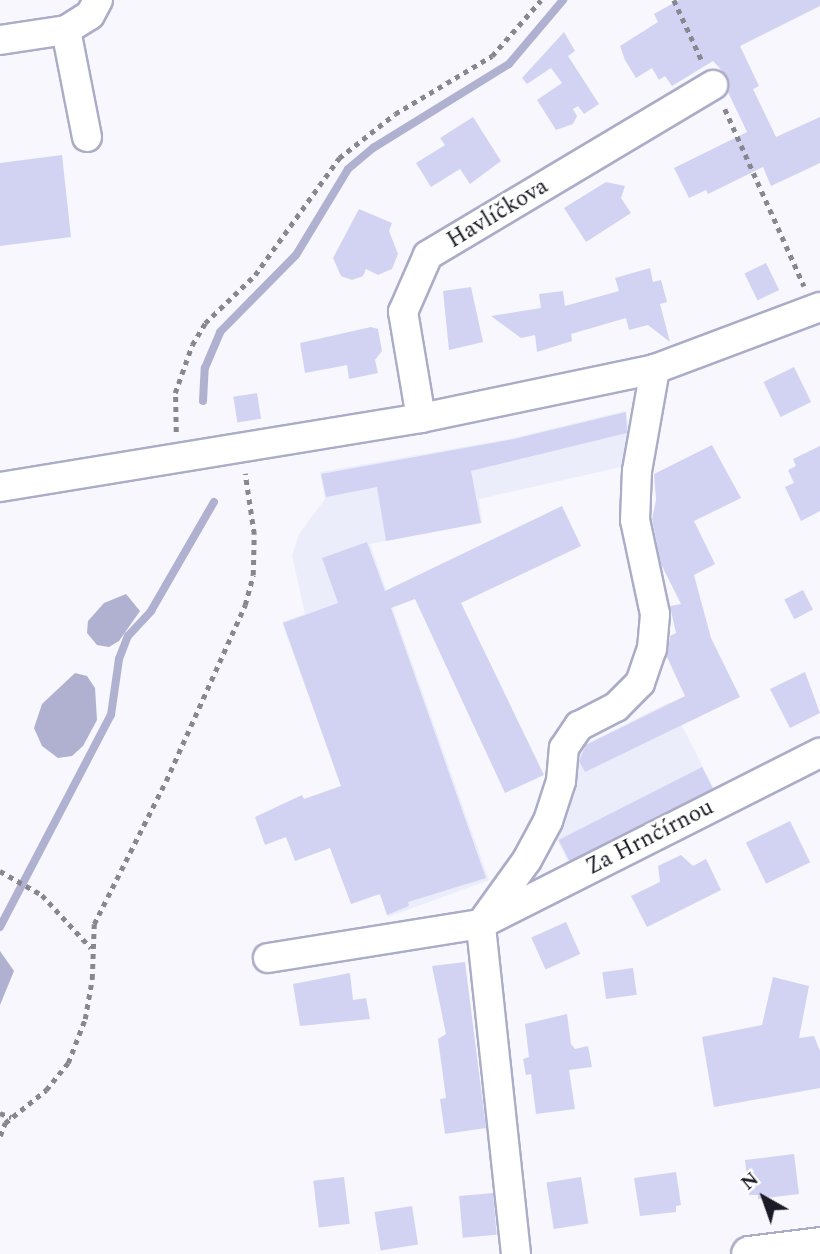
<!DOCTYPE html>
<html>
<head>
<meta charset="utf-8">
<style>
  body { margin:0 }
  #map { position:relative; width:820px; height:1254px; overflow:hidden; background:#f7f7fd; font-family:Spectral,serif }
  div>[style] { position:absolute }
  .built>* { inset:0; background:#ecedfb }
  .water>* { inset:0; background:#b0b1d0 }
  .stream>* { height:8px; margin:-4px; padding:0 4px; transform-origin:4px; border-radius:4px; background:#b0b1d0 }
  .building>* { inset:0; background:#d2d3f3; transform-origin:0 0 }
  .path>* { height:4.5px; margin-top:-2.25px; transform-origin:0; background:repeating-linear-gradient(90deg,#87888f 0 5px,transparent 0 10px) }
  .roads { filter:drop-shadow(2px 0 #abacc7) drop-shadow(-2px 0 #abacc7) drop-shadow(0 2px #abacc7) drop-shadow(0 -2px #abacc7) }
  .minor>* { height:28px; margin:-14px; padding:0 14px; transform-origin:14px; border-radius:14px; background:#fff }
  .major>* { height:35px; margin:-17.5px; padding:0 17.5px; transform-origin:17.5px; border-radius:17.5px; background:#fff }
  span { translate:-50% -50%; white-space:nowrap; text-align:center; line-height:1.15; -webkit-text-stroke:5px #fff; paint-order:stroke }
  .street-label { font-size:23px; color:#1a1b24 }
  .north { position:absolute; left:729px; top:1163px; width:70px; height:70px; -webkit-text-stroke:5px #fff; paint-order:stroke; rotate:320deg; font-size:19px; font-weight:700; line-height:28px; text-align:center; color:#1a1b24 }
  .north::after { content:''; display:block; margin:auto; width:24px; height:32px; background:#1a1b24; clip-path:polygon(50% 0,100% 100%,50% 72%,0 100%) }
</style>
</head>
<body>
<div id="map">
  <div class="built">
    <i style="clip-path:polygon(625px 411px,631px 433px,626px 466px,479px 499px,482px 523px,370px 544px,489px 880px,388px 917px,282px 622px,305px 614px,292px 555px,299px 534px,325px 499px,320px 472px,509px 439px)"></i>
    <i style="clip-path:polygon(670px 702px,714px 789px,568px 861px,551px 828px,574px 750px)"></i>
  </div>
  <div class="water">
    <i style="clip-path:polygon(126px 594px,140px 611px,119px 641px,109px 647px,97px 645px,87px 633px,88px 621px,104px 603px)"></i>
    <i style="clip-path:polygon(75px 673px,87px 676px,95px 688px,97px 720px,83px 746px,72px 756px,58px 758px,42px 746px,34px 728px,42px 704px)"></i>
    <i style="clip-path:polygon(0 951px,14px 971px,0 1005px)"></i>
  </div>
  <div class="stream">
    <i style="left:203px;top:401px;width:33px;rotate:-87deg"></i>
    <i style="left:205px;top:368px;width:39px;rotate:-67deg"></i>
    <i style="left:220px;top:332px;width:108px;rotate:-45.4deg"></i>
    <i style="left:296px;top:255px;width:100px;rotate:-58.8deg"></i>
    <i style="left:348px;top:169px;width:33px;rotate:-40deg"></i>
    <i style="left:373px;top:148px;width:160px;rotate:-31.7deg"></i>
    <i style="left:509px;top:64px;width:84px;rotate:-49.8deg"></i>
    <i style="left:0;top:927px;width:239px;rotate:-62.4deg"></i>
    <i style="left:111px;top:715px;width:57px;rotate:-81.9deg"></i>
    <i style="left:119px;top:659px;width:25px;rotate:-69deg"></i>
    <i style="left:128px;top:636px;width:34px;rotate:-47deg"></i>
    <i style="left:151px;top:611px;width:126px;rotate:-60deg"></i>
  </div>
  <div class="building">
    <i style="clip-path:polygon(679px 0,820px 0,820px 6px,740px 46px,759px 86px,753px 89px,776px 137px,820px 117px,820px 163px,771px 186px,763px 167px,708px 194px,706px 190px,689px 198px,674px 168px,747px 132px,728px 92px,728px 77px,713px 61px,672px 86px,665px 76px,659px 80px,652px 68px,636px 78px,625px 60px,620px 46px,658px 22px,654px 14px)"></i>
    <i style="clip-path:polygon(564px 32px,575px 51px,568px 56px,599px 104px,584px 114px,578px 106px,573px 109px,577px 116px,573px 124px,556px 130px,537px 100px,562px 83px,551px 68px,527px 84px,522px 78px)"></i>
    <i style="clip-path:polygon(473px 117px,501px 161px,470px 184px,460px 169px,431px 187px,416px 163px,445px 145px,440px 138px)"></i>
    <i style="clip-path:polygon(62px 155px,71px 237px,0 246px,0 163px)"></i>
    <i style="clip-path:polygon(606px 182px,625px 186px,621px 198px,631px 213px,586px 242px,564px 208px)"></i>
    <i style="clip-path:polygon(359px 209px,392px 223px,389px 231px,398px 254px,392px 269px,378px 275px,366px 269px,363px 276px,352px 280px,341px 276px,333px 258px)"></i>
    <i style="left:766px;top:263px;width:30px;height:24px;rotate:64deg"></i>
    <i style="clip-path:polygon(650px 268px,653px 282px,661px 280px,667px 302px,660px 304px,670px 342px,648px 325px,629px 330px,626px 318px,571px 334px,572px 341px,537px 352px,535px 335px,521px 338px,491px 316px,541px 308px,539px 294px,563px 291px,565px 306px,619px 291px,615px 278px)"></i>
    <i style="clip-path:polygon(471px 287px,483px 342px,449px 350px,443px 291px)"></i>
    <i style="clip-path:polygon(371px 327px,378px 329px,382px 351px,375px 360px,378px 373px,349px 379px,347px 365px,305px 373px,300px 343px)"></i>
    <i style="left:794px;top:367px;width:39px;height:34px;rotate:64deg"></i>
    <i style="left:257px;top:393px;width:26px;height:24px;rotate:81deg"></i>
    <i style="clip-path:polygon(626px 412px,627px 433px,471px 471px,481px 523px,386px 541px,377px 487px,326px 497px,321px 474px,514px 439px)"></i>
    <i style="clip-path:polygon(712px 445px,741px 498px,694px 521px,715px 564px,694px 575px,711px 638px,740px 697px,585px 772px,579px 761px,586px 745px,685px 696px,667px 657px,670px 636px,676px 633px,670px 606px,681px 604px,661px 564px,652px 519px,656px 500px,654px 474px)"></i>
    <i style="clip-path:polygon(820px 446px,820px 511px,801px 521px,785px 487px,794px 483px,788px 470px,796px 466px,793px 459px)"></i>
    <i style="clip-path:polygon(562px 506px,581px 546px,461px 603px,544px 775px,505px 793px,415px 599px,391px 608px,486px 878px,408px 902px,409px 906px,387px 915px,380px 894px,351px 904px,330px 848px,295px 861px,286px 837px,265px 845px,255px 817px,302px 795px,304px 799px,341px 786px,283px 623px,338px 603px,322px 558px,367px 542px,385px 591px)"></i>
    <i style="left:803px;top:590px;width:22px;height:21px;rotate:63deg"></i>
    <i style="clip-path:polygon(805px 672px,820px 713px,790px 728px,770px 689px)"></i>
    <i style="left:702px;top:767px;width:25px;height:161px;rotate:63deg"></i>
    <i style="left:790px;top:821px;width:46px;height:49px;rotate:64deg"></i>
    <i style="clip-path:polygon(681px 855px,693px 866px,706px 859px,721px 890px,647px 927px,631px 896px,660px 882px,658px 866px)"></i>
    <i style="left:566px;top:922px;width:35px;height:38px;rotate:66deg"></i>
    <i style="clip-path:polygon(465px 962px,486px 1128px,445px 1134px,440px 1099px,446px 1098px,438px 1039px,446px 1034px,432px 966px)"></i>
    <i style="left:633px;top:968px;width:27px;height:31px;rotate:82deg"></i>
    <i style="clip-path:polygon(350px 973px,353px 1000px,366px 998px,370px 1019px,300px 1026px,293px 984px)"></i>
    <i style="clip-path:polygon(773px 977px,809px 986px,799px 1038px,814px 1036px,820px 1051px,820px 1088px,714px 1107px,702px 1037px,762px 1025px)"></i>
    <i style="clip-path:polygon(567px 1014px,571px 1044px,575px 1049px,588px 1046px,592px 1067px,569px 1070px,575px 1109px,536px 1114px,531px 1074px,526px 1075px,523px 1059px,529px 1057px,525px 1024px)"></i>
    <i style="clip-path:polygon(794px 1154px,799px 1194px,758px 1199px,758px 1195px,749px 1195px,745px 1160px)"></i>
    <i style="clip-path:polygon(676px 1172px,681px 1205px,676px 1206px,676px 1212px,640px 1216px,634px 1178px)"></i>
    <i style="left:344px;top:1177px;width:47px;height:31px;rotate:83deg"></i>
    <i style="left:581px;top:1177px;width:47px;height:35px;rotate:81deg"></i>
    <i style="left:493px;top:1193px;width:42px;height:34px;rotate:85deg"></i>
    <i style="left:412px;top:1206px;width:39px;height:38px;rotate:81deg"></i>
  </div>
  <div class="path">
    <i style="left:674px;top:0;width:69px;rotate:65.3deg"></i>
    <i style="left:725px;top:109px;width:194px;rotate:65.9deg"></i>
    <i style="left:176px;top:432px;width:39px;rotate:-91deg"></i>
    <i style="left:175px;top:393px;width:51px;rotate:-70.5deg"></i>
    <i style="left:192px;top:345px;width:26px;rotate:-59deg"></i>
    <i style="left:205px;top:323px;width:69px;rotate:-43.8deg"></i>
    <i style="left:255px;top:275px;width:144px;rotate:-54.3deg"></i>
    <i style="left:339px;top:158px;width:71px;rotate:-38.2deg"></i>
    <i style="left:395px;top:114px;width:113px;rotate:-30.9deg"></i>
    <i style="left:492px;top:56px;width:74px;rotate:-48.8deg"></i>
    <i style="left:0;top:871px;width:48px;rotate:29.7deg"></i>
    <i style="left:42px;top:895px;width:72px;rotate:47.2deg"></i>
    <i style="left:0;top:1113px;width:12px;rotate:20deg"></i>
    <i style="left:0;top:1136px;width:14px;rotate:-69deg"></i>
    <i style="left:5px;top:1123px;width:53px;rotate:-38.8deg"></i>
    <i style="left:46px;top:1090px;width:35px;rotate:-51deg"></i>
    <i style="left:68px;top:1063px;width:47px;rotate:-68.9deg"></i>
    <i style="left:85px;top:1019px;width:41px;rotate:-80.1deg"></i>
    <i style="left:92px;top:979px;width:55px;rotate:-87.9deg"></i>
    <i style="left:94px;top:924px;width:160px;rotate:-63.3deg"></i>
    <i style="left:166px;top:781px;width:193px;rotate:-65.8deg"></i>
    <i style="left:245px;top:605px;width:31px;rotate:-75deg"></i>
    <i style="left:253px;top:575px;width:41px;rotate:-88.6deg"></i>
    <i style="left:254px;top:534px;width:61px;rotate:-98.5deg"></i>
  </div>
  <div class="roads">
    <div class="minor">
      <i style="left:66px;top:30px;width:109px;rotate:78.9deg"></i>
      <i style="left:0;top:40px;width:67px;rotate:-8.6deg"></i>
      <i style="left:66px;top:30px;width:28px;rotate:-32deg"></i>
      <i style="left:90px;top:15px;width:17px;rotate:-62deg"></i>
      <i style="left:421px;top:418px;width:108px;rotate:-99.6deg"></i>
      <i style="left:403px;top:312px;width:62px;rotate:-66.3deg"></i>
      <i style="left:428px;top:255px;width:332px;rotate:-30.8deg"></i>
      <i style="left:0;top:487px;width:427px;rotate:-9.3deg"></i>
      <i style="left:421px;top:418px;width:239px;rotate:-11.8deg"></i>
      <i style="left:655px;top:369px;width:176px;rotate:-20.6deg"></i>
      <i style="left:268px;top:958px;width:216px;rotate:-9.1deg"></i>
      <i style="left:481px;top:924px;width:380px;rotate:-26.8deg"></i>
      <i style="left:516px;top:1254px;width:332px;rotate:-96.1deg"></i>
      <i style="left:481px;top:924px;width:79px;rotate:-54.3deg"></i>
      <i style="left:527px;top:860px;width:44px;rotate:-61.7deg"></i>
      <i style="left:548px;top:821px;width:42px;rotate:-72deg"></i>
      <i style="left:561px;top:781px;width:33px;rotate:-85deg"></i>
      <i style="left:564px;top:748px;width:27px;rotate:-56deg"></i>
      <i style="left:579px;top:726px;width:42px;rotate:-27.2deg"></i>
      <i style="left:616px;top:707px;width:34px;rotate:-45deg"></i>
      <i style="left:640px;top:683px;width:36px;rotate:-71deg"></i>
      <i style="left:652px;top:649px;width:35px;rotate:-85deg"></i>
      <i style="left:655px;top:614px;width:96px;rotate:-102deg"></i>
      <i style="left:635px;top:520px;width:49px;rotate:-87.7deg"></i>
      <i style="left:637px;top:471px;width:104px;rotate:-80deg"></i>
    </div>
    <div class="major">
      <i style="left:749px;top:1254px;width:72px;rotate:-7.2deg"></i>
    </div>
  </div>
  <div class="street-label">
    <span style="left:498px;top:214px;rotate:-31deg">Havlíčkova</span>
    <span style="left:650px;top:838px;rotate:-27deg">Za Hrnčírnou</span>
  </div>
  <div class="north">N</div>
</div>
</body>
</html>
